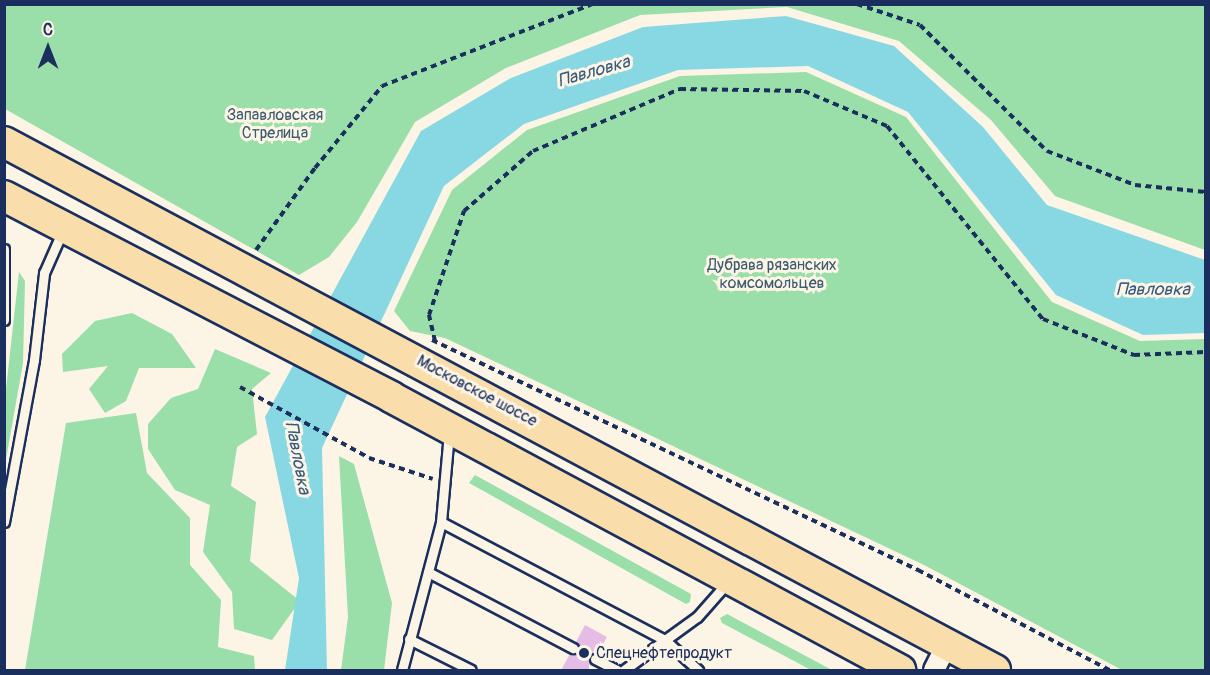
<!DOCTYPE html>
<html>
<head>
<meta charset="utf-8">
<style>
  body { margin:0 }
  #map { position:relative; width:1210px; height:675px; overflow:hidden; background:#fcf5e5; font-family:Pangolin,sans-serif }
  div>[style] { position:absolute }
  .green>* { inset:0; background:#9adea9 }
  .water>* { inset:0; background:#88d8e3 }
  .building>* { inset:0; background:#e4bce5 }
  .path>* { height:4px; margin-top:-2px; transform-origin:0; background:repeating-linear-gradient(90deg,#1b2f5e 0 6px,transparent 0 10.5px) }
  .roads { filter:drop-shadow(2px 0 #1b2f5e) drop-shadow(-2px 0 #1b2f5e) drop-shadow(0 2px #1b2f5e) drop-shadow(0 -2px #1b2f5e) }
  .service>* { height:9px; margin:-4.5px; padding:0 4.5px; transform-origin:4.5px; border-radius:4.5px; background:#fcf5e5 }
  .minor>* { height:20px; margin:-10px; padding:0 10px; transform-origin:10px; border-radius:10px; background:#fcf5e5 }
  .primary>* { height:30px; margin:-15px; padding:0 15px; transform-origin:15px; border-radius:15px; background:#f9deab }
  .dots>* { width:16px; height:16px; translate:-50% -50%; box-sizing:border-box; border:3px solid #fcf5e5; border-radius:50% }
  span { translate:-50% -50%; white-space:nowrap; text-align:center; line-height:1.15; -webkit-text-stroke:6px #fcf5e5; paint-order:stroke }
  .park-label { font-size:16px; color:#3b5b71 }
  .street-label { font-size:16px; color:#1b2f5e }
  .poi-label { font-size:16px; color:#1b2f5e }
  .left { translate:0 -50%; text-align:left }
  .water-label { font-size:18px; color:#36597f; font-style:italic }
  .frame { position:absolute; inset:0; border:6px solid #1b2f5e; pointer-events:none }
  .north { position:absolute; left:18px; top:18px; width:60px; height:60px; -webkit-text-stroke:4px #fcf5e5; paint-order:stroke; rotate:0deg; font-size:16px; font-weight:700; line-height:24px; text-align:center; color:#1b2f5e }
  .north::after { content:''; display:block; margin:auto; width:21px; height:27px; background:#1b2f5e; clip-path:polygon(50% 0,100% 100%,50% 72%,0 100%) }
</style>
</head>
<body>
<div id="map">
  <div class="green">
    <i style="clip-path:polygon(4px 5px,1205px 5px,1205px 250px,1055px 196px,991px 120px,899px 41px,787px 7px,640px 15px,506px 68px,415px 122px,357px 222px,329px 257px,299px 275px,5px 109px)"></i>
    <i style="clip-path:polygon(806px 72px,906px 117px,1052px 302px,1140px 341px,1205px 339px,1205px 670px,1122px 670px,924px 565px,445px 338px,410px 331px,394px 311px,452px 190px,527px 130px,680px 76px)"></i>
    <i style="clip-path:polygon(19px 272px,25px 281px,23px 363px,5px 465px,5px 398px)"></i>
    <i style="clip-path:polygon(132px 313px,172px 334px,196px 368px,139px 368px,126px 401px,105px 413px,89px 389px,108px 366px,63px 372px,62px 354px,95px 321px)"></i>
    <i style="clip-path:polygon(215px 349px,271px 373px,252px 389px,257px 434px,237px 447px,231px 486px,256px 502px,250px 561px,300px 601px,272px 640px,234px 629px,232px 592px,203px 552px,210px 505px,175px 490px,148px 449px,148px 424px,171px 398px,198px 389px)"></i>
    <i style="clip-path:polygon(136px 413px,147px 473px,190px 518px,190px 565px,221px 600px,218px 647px,254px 656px,255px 670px,25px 670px,66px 423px)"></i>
    <i style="clip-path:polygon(339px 456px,354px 464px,392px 603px,384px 670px,341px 670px,348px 617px)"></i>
    <i style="clip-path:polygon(475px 475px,691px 594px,690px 602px,686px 604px,469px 483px)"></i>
    <i style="clip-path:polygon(727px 614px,832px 670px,811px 670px,722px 623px,720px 618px)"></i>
  </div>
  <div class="water">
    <i style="clip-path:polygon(786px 16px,894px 46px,983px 127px,1047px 205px,1205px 260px,1205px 333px,1143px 335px,1056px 295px,908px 112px,808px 66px,678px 70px,524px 124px,444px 186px,322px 448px,327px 670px,285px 670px,299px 578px,265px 417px,421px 131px,511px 78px,643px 27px)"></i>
  </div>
  <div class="building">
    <i style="clip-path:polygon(585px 625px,607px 637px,598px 653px,589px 656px,589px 670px,561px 670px,570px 654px,579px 652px,576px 642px)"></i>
  </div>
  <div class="path">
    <i style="left:857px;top:4px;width:66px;rotate:18.4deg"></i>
    <i style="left:920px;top:25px;width:179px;rotate:44.8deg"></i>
    <i style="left:1047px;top:151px;width:94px;rotate:21.1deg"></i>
    <i style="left:1135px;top:185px;width:71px;rotate:5.6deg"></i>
    <i style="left:256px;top:250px;width:101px;rotate:-54.3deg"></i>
    <i style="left:315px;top:168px;width:106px;rotate:-50.7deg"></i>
    <i style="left:382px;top:86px;width:225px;rotate:-21.3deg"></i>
    <i style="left:432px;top:340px;width:538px;rotate:25.33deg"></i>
    <i style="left:918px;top:570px;width:216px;rotate:27.6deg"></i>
    <i style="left:435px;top:341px;width:27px;rotate:-103deg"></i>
    <i style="left:429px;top:315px;width:110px;rotate:-71.4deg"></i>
    <i style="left:464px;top:211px;width:91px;rotate:-41deg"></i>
    <i style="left:533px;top:151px;width:160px;rotate:-22.9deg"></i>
    <i style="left:680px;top:89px;width:124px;rotate:0.9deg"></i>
    <i style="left:804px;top:91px;width:90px;rotate:22.9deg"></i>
    <i style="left:887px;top:126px;width:248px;rotate:51.1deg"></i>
    <i style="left:1043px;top:319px;width:98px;rotate:21.6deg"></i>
    <i style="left:1134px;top:355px;width:72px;rotate:-2.4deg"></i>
    <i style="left:240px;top:387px;width:147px;rotate:28.8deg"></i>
    <i style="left:369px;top:458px;width:67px;rotate:18.2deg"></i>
  </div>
  <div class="roads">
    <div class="service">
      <i style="left:4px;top:249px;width:71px;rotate:90deg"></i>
      <i style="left:4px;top:522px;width:165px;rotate:-79.5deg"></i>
      <i style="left:34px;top:360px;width:88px;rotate:-83.4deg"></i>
      <i style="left:44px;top:273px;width:47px;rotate:-66.2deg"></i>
      <i style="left:441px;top:522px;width:253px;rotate:27.8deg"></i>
      <i style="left:665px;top:640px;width:39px;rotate:-36deg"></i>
      <i style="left:697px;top:617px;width:45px;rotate:-48.6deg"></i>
      <i style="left:428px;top:572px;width:164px;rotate:27.7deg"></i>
      <i style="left:409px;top:639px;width:69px;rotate:26.6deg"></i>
      <i style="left:595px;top:659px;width:25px;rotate:27deg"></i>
      <i style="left:402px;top:670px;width:153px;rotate:-75.2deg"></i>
      <i style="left:441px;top:522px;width:89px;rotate:-84.9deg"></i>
      <i style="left:624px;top:670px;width:51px;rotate:-36.2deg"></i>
      <i style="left:665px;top:640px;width:45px;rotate:42.3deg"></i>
    </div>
    <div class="minor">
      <i style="left:934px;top:670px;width:29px;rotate:-63deg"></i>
    </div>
    <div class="primary">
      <i style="left:4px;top:142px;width:1123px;rotate:28.05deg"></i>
      <i style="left:4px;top:196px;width:436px;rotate:27.4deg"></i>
      <i style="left:391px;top:397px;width:578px;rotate:28.21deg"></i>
    </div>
  </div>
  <div class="dots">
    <i style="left:584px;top:653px;background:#1b2f5e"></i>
  </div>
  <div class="park-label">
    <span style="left:275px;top:124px">Запавловская<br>Стрелица</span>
    <span style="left:772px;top:274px">Дубрава рязанских<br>комсомольцев</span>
  </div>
  <div class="street-label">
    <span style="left:477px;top:391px;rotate:28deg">Московское шоссе</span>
  </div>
  <div class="poi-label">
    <span class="left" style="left:596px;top:653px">Спецнефтепродукт</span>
  </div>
  <div class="water-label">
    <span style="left:594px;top:72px;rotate:-16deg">Павловка</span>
    <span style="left:1153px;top:290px">Павловка</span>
    <span style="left:297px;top:458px;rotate:79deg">Павловка</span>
  </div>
  <div class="frame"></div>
  <div class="north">С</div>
</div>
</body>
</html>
